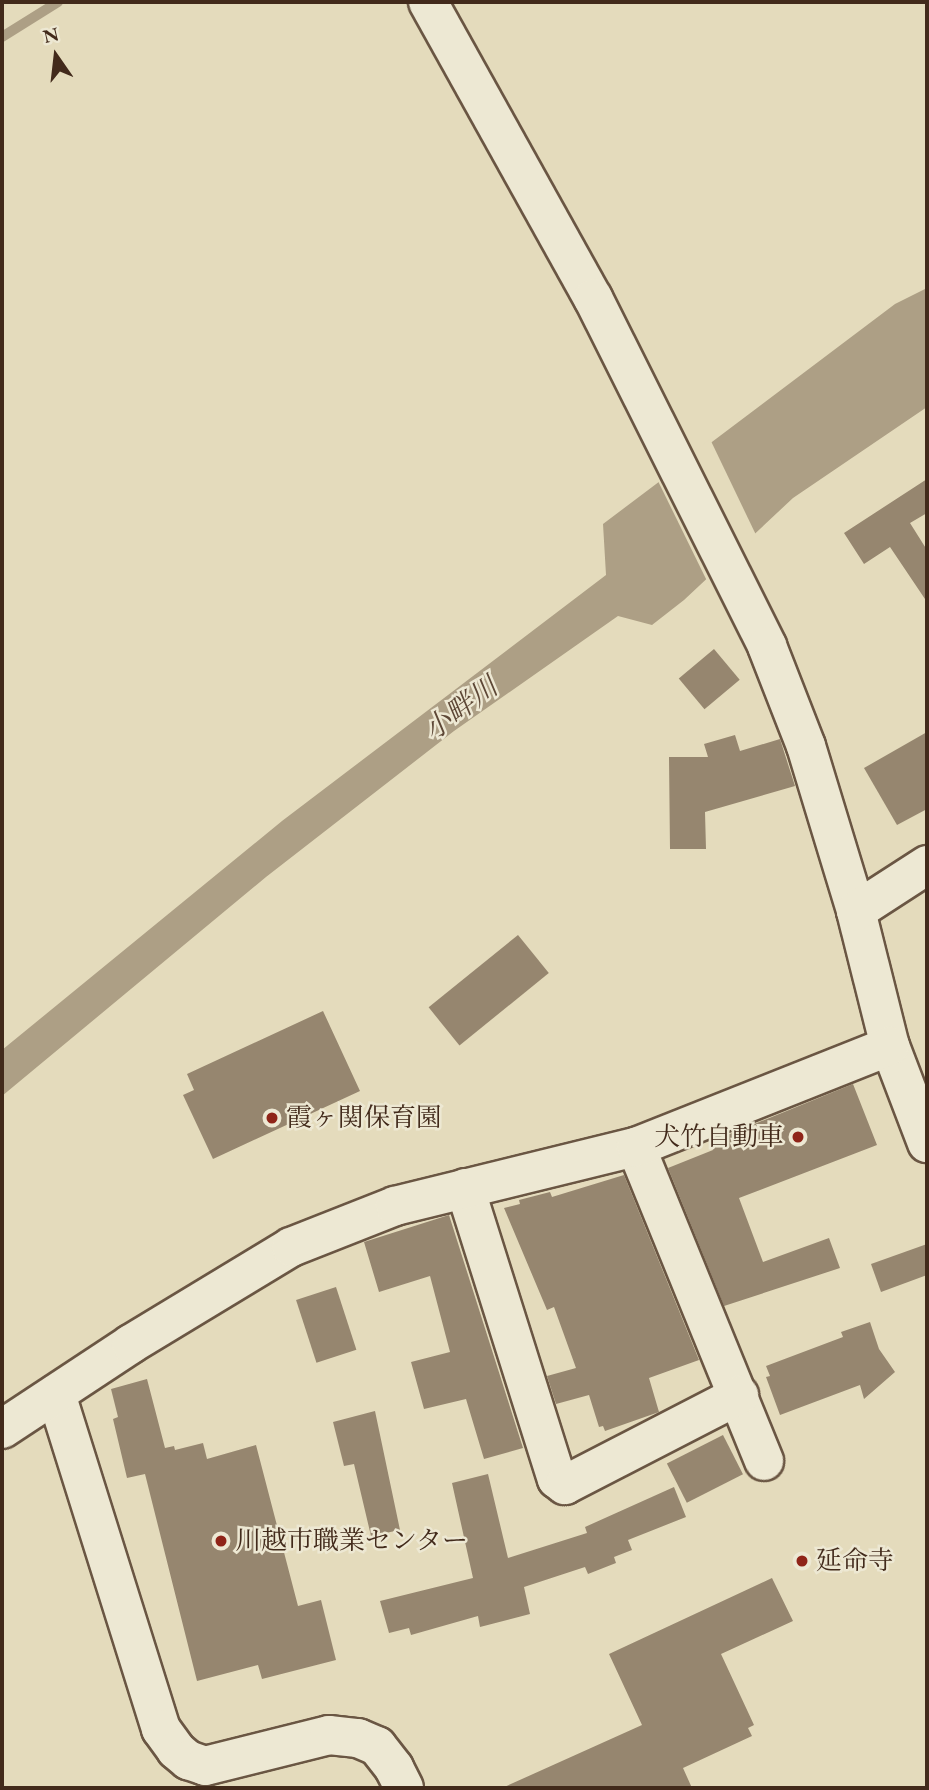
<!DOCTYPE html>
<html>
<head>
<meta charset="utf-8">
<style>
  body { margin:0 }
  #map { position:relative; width:929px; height:1790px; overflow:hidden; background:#e4dbbc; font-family:"EB Garamond","Noto Serif JP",serif }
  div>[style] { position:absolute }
  .water>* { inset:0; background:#ad9f85 }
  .pier>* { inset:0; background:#e4dbbc }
  .stream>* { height:10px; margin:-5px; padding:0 5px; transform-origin:5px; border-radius:5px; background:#ad9f85 }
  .building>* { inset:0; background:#96866f; transform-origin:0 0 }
  .roads { filter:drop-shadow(2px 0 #6a5643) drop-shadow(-2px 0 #6a5643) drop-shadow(0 2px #6a5643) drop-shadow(0 -2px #6a5643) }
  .minor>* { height:38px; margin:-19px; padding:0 19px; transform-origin:19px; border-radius:19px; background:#ede8d3 }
  .dots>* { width:19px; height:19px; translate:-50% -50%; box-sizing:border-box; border:4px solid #ede8d3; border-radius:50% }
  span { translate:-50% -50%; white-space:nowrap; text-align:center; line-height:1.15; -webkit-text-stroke:5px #ede8d3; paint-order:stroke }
  .poi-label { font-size:26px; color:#422a1b }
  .left { translate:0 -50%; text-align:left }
  .right { translate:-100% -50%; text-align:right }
  .water-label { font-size:28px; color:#5d4736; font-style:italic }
  .frame { position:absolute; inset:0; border:4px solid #422a1b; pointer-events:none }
  .north { position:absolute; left:21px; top:21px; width:70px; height:70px; -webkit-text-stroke:5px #ede8d3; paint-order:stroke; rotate:346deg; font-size:19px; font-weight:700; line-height:28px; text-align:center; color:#422a1b }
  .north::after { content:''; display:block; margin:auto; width:24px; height:32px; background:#422a1b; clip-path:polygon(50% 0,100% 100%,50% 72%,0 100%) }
</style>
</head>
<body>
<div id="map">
  <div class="water">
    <i style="clip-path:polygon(927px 288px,927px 407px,793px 498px,684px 600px,652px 625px,618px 616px,454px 731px,266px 877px,2px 1096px,2px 1050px,282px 821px,606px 575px,603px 524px,895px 304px)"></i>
  </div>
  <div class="pier">
    <i style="clip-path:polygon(710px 439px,757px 537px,708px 583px,657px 479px)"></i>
  </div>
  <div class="stream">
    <i style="left:2px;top:37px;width:66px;rotate:-32deg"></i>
  </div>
  <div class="building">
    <i style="clip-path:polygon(927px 479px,927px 513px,910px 523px,927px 550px,927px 602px,890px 547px,864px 564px,844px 533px)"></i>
    <i style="left:714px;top:649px;width:40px;height:46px;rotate:50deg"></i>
    <i style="clip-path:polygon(927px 732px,927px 809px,897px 825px,864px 768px)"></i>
    <i style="clip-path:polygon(735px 735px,740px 751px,780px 739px,795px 786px,705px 812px,706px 849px,670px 849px,669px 757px,708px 757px,704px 744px)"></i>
    <i style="left:518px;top:935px;width:49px;height:115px;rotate:51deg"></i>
    <i style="clip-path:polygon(323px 1011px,360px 1091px,213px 1159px,183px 1095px,194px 1090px,187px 1074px)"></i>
    <i style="clip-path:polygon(853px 1084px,877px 1145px,739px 1198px,763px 1262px,829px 1238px,840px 1268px,724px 1306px,668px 1168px,713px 1150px,710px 1142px)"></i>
    <i style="clip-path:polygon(624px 1175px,699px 1360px,649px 1378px,659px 1412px,605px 1431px,603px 1426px,599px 1427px,589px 1395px,556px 1404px,547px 1376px,576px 1368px,554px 1307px,547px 1310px,504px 1208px,520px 1204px,519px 1200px,550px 1192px,552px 1197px)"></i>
    <i style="clip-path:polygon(449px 1215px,523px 1448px,484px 1459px,466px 1399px,424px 1409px,411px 1362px,450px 1352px,430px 1276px,379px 1292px,364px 1242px)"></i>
    <i style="clip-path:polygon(927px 1244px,927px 1275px,881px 1292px,871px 1264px)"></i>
    <i style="left:336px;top:1287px;width:66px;height:42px;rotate:72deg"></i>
    <i style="clip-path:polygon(870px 1322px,879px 1349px,895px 1372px,864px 1399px,860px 1385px,780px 1415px,766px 1377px,770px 1376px,766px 1366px,843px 1337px,841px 1332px)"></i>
    <i style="clip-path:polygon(147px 1379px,165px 1448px,174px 1446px,175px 1450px,203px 1443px,207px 1459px,256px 1445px,298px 1606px,321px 1600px,336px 1660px,262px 1679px,258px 1665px,197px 1681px,145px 1474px,127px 1478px,113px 1419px,118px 1417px,111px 1389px)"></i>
    <i style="clip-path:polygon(375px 1411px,400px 1530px,371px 1536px,354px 1464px,344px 1466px,333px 1422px)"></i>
    <i style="left:723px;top:1435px;width:44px;height:63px;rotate:63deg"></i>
    <i style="clip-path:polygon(488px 1474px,508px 1558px,587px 1533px,585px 1527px,674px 1487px,686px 1517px,628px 1540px,632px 1550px,614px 1557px,616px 1563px,588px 1574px,585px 1567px,524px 1587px,530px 1614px,480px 1627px,478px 1616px,411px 1635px,409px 1628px,389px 1633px,380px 1601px,473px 1578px,452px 1483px)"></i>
    <i style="clip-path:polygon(772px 1578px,793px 1621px,721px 1654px,754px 1725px,748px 1728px,752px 1736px,683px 1768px,692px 1788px,502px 1788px,642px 1725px,609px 1654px)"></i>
  </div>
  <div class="roads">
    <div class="minor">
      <i style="left:428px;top:2px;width:339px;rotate:60.9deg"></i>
      <i style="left:593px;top:298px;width:389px;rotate:63.4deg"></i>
      <i style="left:767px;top:646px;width:107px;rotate:68.7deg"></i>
      <i style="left:806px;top:746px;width:172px;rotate:73.1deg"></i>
      <i style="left:856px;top:911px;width:139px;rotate:75.9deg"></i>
      <i style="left:890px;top:1046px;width:104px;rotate:69.1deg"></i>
      <i style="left:856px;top:911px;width:85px;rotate:-32.9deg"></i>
      <i style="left:636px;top:1147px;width:339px;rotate:67.8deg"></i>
      <i style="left:465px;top:1188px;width:305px;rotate:72.5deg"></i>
      <i style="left:557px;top:1479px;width:10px;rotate:37deg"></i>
      <i style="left:565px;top:1485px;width:196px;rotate:-27.3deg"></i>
      <i style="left:56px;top:1394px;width:351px;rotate:72.6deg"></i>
      <i style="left:161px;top:1729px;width:26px;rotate:54deg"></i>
      <i style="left:176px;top:1750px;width:16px;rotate:40deg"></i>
      <i style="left:188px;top:1760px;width:18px;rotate:19deg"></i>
      <i style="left:205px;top:1766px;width:128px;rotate:-14deg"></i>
      <i style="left:329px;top:1735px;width:29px;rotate:6deg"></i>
      <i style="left:358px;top:1738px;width:21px;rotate:23deg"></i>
      <i style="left:377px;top:1746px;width:28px;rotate:52deg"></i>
      <i style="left:394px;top:1768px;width:22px;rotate:63deg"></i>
      <i style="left:2px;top:1429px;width:154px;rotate:-33.4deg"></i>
      <i style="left:131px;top:1344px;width:187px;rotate:-31.2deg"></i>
      <i style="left:291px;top:1247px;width:112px;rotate:-21.5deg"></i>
      <i style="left:395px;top:1206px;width:248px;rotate:-13.8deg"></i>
      <i style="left:636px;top:1147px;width:273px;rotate:-21.7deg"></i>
    </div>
  </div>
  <div class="dots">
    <i style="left:272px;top:1118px;background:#8f2418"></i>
    <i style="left:798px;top:1137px;background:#8f2418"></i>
    <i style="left:221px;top:1541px;background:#8f2418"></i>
    <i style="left:802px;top:1561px;background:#8f2418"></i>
  </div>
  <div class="poi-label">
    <span class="left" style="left:286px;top:1118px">霞ヶ関保育園</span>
    <span class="right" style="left:784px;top:1137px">犬竹自動車</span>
    <span class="left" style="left:235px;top:1541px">川越市職業センター</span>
    <span class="left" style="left:816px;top:1561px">延命寺</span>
  </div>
  <div class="water-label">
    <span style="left:460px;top:708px;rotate:-37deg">小畔川</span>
  </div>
  <div class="frame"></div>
  <div class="north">N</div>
</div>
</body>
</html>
